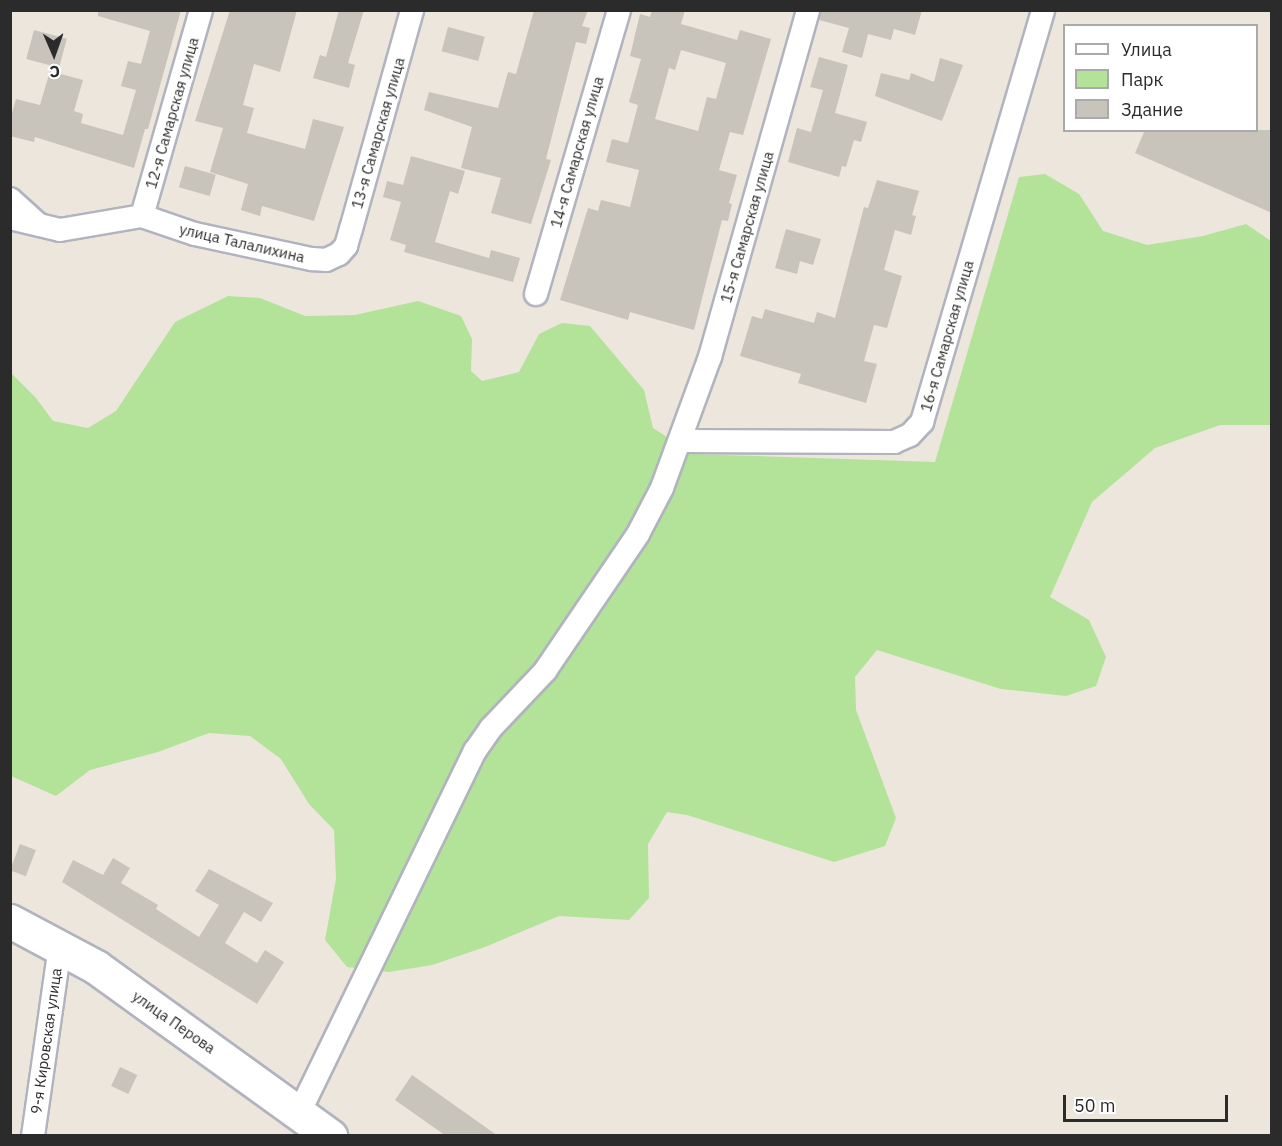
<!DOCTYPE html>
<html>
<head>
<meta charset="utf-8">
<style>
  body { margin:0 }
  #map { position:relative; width:1282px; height:1146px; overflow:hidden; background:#ece6dd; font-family:"IBM Plex Sans",sans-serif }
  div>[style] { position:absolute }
  .green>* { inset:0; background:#b2e399 }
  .building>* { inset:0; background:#c8c4bb; transform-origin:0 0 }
  .roads { filter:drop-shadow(2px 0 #b1b3be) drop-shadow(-2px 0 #b1b3be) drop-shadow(0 2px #b1b3be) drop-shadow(0 -2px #b1b3be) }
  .street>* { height:22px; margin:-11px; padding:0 11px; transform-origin:11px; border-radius:11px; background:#fff }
  .secondary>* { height:33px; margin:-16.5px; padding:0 16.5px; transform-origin:16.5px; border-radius:16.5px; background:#fff }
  span { translate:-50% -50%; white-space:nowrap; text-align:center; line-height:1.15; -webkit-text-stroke:4.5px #fff; paint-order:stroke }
  .street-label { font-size:15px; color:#2b2b2b }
  .frame { position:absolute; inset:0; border:12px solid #2b2b2b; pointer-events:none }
  .legend { position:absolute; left:1063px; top:24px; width:195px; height:108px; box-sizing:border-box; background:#fff; border:2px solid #aaa; margin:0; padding:8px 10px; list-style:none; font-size:18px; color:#2b2b2b }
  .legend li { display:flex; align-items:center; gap:12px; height:30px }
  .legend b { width:30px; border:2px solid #aaa }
  .north { position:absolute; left:24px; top:24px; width:60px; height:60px; -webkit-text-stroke:4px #fff; paint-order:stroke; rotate:178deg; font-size:16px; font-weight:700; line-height:24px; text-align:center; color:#2b2b2b }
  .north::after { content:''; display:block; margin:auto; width:21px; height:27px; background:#2b2b2b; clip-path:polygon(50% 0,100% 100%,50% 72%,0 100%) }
  .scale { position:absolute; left:1063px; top:1095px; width:165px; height:27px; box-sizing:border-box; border:3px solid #2b2b2b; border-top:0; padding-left:8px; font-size:18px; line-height:21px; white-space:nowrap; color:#2b2b2b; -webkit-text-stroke:4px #fff; paint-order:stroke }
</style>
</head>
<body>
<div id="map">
  <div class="green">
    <i style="clip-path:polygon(1045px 174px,1079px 194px,1103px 231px,1147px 245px,1203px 236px,1246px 224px,1271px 241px,1271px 425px,1220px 425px,1155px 448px,1092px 502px,1050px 597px,1089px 620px,1106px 657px,1096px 686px,1066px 696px,1001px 689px,877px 650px,855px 677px,856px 710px,896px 818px,885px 846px,834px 862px,687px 815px,667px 812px,648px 844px,649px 898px,629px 920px,559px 916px,485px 947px,432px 965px,389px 972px,347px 967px,325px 940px,336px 879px,334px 830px,309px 804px,281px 759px,250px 736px,209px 733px,158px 752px,90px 770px,56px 796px,11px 776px,10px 372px,36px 398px,53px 421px,88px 428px,116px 411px,175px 322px,228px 296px,260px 298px,305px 316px,355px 315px,418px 301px,461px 316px,472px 339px,471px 371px,482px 381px,519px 372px,539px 334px,562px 323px,590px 326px,644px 390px,653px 428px,693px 454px,935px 462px,1019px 177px)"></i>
  </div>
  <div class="building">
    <i style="clip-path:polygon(98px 10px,181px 10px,148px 129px,145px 129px,134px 168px,35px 137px,34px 142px,10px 136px,10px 120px,16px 99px,40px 105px,50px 71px,83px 80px,74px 111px,83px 114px,81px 123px,123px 135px,136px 90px,121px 86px,128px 61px,141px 64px,150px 31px,98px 16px)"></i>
    <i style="clip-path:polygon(230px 10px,297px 10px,280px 72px,254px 64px,243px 105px,254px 108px,247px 133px,305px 149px,313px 119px,344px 127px,314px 221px,262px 206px,260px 216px,241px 210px,248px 184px,210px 172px,223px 128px,195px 121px)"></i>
    <i style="clip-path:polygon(339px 10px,364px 10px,348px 63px,355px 65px,349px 88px,313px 78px,320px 55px,326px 57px)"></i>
    <i style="clip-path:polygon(534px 10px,588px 10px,582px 26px,590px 28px,586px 44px,576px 42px,546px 159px,551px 160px,531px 224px,491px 213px,501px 178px,461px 168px,472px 127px,424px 110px,429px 92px,498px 108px,508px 72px,516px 74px)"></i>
    <i style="clip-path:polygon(evenodd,652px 10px,685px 10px,681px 24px,737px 40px,740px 30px,771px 39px,743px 135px,730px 132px,719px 170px,737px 175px,729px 203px,732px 204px,728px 221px,722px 220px,694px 330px,630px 312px,628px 320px,560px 300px,588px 208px,598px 211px,601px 200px,630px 207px,639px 170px,606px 162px,612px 139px,628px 143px,638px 105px,629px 102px,641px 59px,630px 56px,640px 14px,650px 17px,652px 10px,681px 50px,726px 63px,716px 99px,707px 97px,698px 131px,655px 119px,669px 68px,675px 70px,681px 50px)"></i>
    <i style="clip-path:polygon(821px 10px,922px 10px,915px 35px,894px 29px,891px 40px,868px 34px,862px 58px,842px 52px,849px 28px,819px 20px)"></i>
    <i style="left:448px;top:27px;width:38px;height:25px;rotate:15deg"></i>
    <i style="left:34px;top:30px;width:34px;height:30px;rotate:15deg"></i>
    <i style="clip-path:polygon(819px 57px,848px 65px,835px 113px,867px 122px,861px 142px,854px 140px,846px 167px,842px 166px,839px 177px,788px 162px,797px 128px,811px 132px,823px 90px,810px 87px)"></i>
    <i style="clip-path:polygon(940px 58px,963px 65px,942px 121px,875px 96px,881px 73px,909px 80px,911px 73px,934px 82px)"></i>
    <i style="clip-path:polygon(1145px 130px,1272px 130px,1272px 213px,1135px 153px)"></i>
    <i style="clip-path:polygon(411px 156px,465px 171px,458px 194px,450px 191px,435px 242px,489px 258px,491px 250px,520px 258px,513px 282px,404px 252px,406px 245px,390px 240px,401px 202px,383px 197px,387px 181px,403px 185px)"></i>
    <i style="left:185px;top:166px;width:32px;height:22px;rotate:16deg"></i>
    <i style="clip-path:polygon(877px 180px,919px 191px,912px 215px,916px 216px,911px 235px,895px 230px,884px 270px,902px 276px,887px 328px,874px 325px,864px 361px,877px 364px,866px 403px,798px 383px,801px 374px,740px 356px,752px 316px,762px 319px,765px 309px,814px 323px,817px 312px,835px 318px,864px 207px,868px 208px)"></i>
    <i style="clip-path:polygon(786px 229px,821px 239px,813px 265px,800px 261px,797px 274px,775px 268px)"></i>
    <i style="left:20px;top:844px;width:17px;height:28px;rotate:21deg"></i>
    <i style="clip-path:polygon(113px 858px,130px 868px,121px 883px,158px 905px,156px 909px,199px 937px,219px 905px,195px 891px,209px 869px,273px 903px,261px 922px,244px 912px,225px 943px,257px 963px,265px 950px,284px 962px,257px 1004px,62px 882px,73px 860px,103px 875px)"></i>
    <i style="left:120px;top:1067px;width:19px;height:21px;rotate:25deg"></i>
    <i style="clip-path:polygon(412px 1075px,498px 1136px,446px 1136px,395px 1100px)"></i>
  </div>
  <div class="roads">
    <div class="street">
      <i style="left:10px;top:199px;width:38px;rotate:42deg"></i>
      <i style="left:142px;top:216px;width:214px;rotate:-74deg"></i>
      <i style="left:10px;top:218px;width:51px;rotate:13.5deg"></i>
      <i style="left:60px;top:230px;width:83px;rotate:-9.7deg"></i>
      <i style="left:142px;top:216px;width:56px;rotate:18.8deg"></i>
      <i style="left:195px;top:234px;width:120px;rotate:12.1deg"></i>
      <i style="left:312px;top:259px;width:14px;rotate:4deg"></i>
      <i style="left:326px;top:260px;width:14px;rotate:-25deg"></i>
      <i style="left:339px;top:254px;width:11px;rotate:-49deg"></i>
      <i style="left:346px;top:246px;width:18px;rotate:-74deg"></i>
      <i style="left:351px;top:229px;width:227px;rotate:-74.4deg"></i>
      <i style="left:536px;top:294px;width:296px;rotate:-73.7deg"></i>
      <i style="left:680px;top:441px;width:214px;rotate:0.3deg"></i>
      <i style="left:894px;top:442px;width:17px;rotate:-24deg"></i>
      <i style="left:910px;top:435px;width:18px;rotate:-47deg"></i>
      <i style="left:922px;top:422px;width:429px;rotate:-73.6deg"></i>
      <i style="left:299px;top:1113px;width:403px;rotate:-64.1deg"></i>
      <i style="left:475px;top:751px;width:28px;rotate:-55deg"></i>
      <i style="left:491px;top:728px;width:79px;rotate:-46.5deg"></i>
      <i style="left:545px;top:671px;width:166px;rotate:-55.8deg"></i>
      <i style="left:638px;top:534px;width:52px;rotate:-62.4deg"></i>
      <i style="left:662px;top:488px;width:140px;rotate:-69.9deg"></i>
      <i style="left:710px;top:357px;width:361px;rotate:-74.2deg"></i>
      <i style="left:33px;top:1136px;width:192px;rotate:-81.9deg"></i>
    </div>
    <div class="secondary">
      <i style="left:10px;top:921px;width:98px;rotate:28.1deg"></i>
      <i style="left:96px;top:967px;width:289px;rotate:35.8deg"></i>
    </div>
  </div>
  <div class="street-label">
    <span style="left:172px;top:113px;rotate:-74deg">12-я Самарская улица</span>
    <span style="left:378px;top:133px;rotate:-74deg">13-я Самарская улица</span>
    <span style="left:577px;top:152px;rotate:-74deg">14-я Самарская улица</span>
    <span style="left:747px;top:227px;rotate:-74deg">15-я Самарская улица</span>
    <span style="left:242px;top:243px;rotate:13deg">улица Талалихина</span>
    <span style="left:947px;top:336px;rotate:-74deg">16-я Самарская улица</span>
    <span style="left:174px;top:1022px;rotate:35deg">улица Перова</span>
    <span style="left:46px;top:1041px;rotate:-82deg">9-я Кировская улица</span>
  </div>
  <div class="frame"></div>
  <ul class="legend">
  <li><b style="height:8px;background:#fff"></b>Улица</li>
  <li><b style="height:16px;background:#b2e399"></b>Парк</li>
  <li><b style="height:16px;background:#c8c4bb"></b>Здание</li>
  </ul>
  <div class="north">С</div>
  <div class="scale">50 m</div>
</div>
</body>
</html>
